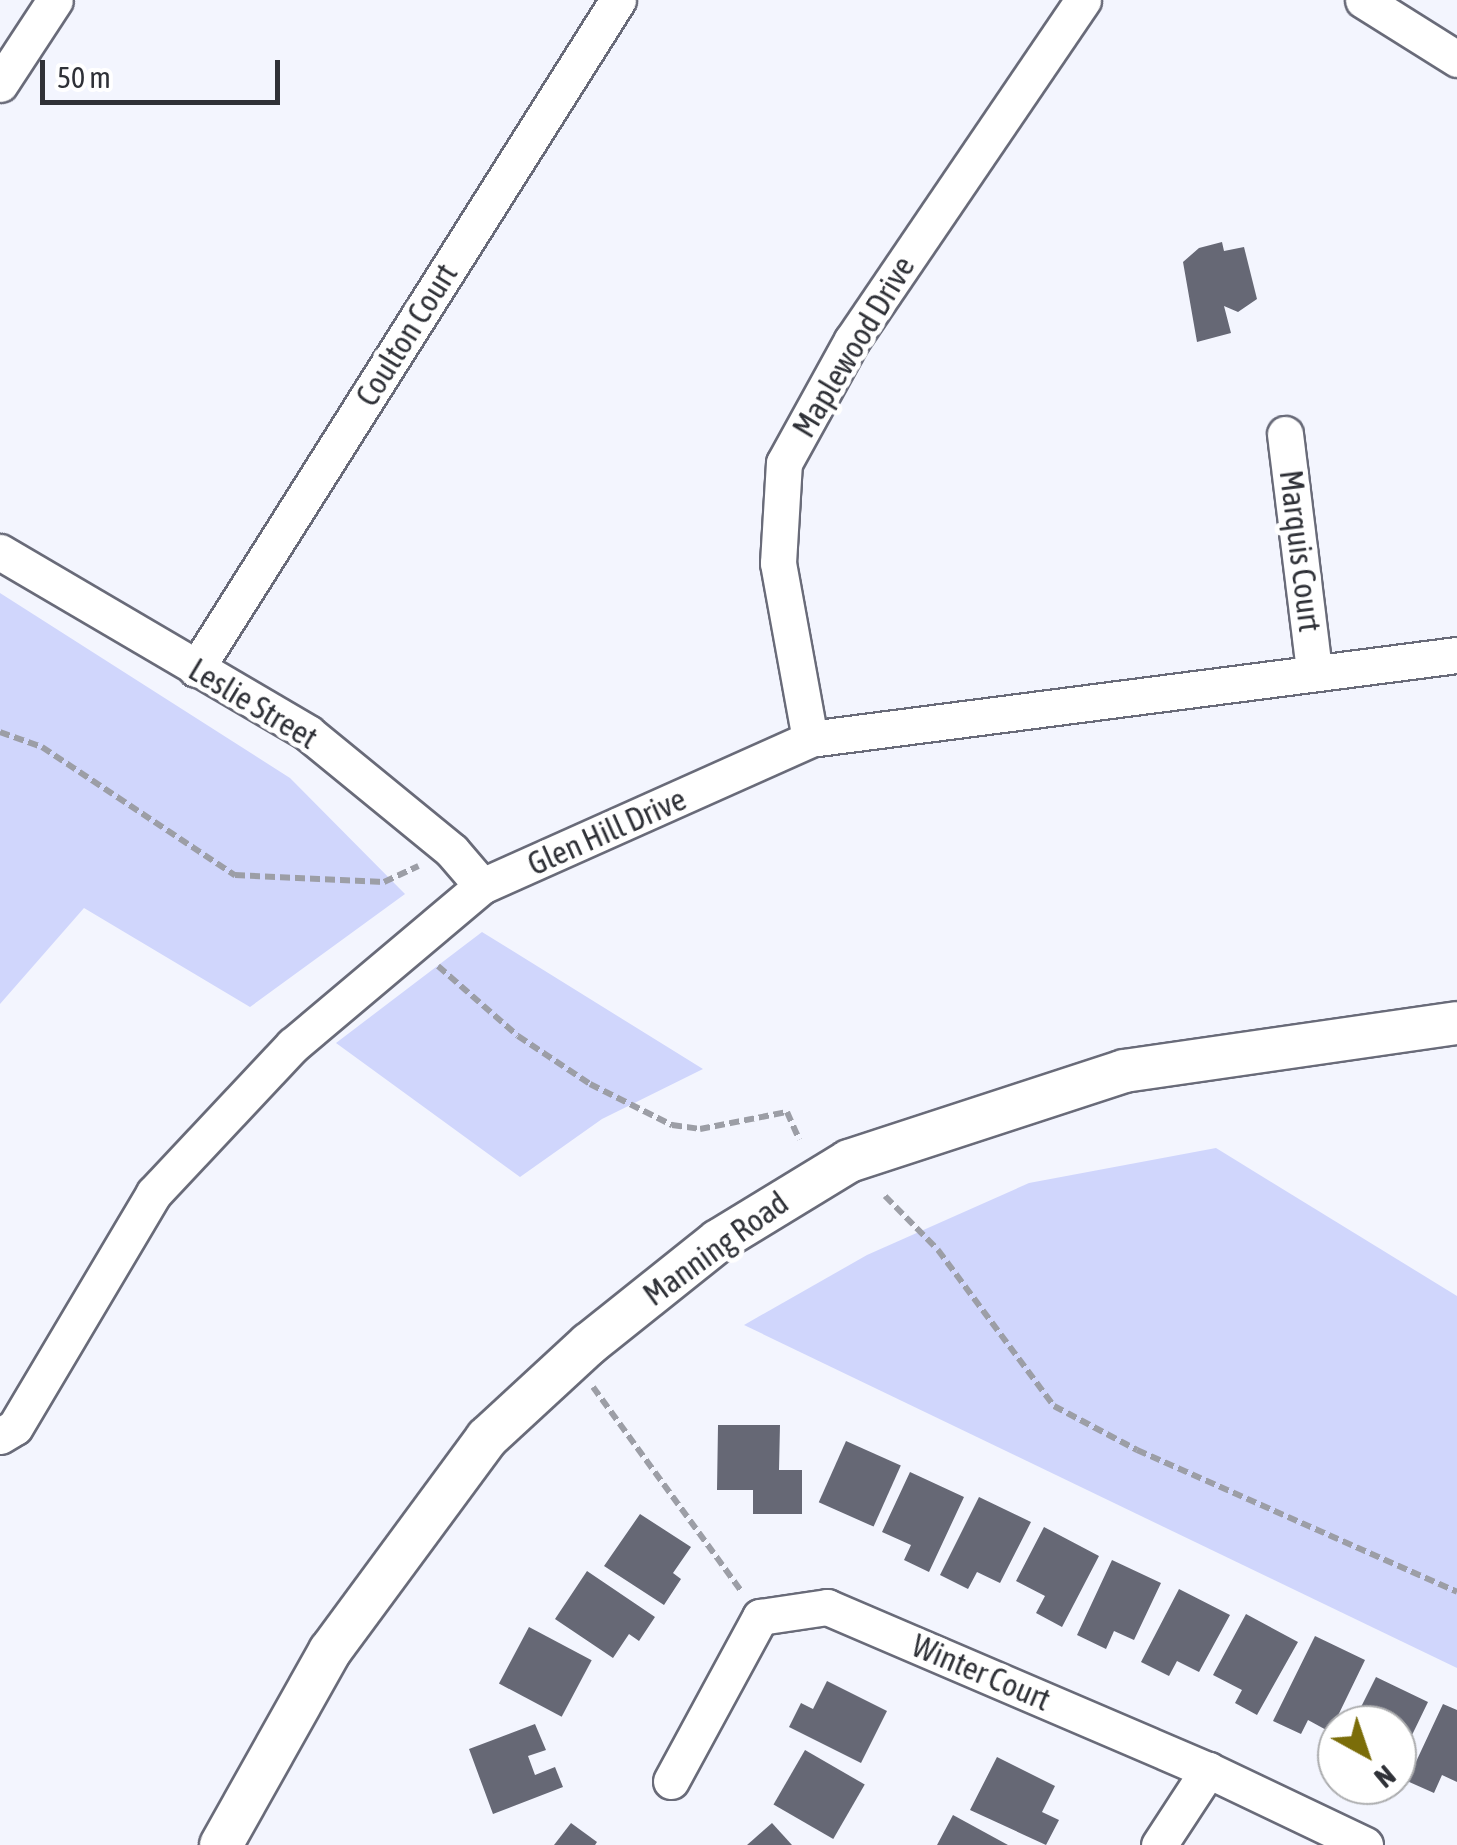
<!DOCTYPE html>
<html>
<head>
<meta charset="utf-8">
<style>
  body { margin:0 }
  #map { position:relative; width:1457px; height:1845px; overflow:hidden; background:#f3f5fe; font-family:"Asap Condensed",sans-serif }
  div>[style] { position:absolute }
  .green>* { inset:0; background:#d0d6fc }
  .building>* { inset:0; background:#666875; transform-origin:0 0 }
  .path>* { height:6px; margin-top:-3px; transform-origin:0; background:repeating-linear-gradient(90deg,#9c9ea6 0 10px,transparent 0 15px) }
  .roads { filter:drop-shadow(2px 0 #696b79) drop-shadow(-2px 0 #696b79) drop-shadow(0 2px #696b79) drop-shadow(0 -2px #696b79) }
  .minor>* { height:35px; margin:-17.5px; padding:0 17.5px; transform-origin:17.5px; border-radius:17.5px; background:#fff }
  .major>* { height:42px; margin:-21px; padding:0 21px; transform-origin:21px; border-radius:21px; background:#fff }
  span { translate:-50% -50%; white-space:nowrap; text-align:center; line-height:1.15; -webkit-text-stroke:10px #fff; paint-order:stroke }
  .street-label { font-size:32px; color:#2f3137 }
  .north { position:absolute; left:1317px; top:1705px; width:100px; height:100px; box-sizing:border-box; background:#fff; border:2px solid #acadaf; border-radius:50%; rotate:140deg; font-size:28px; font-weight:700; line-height:40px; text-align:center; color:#2f3137 }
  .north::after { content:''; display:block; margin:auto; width:35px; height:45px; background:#7b6d09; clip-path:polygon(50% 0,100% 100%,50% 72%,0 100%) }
  .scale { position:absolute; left:40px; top:60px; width:240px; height:45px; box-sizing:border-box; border:5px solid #2f3137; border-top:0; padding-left:12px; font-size:30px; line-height:35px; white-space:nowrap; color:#2f3137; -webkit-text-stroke:8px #fff; paint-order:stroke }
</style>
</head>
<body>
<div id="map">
  <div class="green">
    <i style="clip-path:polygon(0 593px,290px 778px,405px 894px,250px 1007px,84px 908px,0 1004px)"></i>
    <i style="clip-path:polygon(482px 932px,703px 1069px,602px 1119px,520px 1177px,336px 1043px)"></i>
    <i style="clip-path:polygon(1216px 1148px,1457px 1296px,1457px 1668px,744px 1325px,867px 1255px,1029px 1183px)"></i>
  </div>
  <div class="building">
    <i style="clip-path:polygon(1222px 242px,1224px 251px,1244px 247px,1257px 299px,1238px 312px,1224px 306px,1231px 333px,1197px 342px,1183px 262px,1199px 248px)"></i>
    <i style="clip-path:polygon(718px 1425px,780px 1425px,779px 1470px,802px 1470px,802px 1514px,753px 1514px,753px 1490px,717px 1490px)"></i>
    <i style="left:846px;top:1441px;width:60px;height:67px;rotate:24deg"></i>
    <i style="clip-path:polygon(910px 1472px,964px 1497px,929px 1572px,904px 1560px,911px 1545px,882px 1532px)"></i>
    <i style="clip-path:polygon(979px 1497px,1031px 1522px,1000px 1583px,977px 1572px,968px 1589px,940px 1575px)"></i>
    <i style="clip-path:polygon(640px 1514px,691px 1547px,673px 1573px,681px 1579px,664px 1605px,604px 1566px)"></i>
    <i style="clip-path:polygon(1044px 1527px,1099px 1556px,1062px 1627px,1036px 1613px,1045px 1596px,1016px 1581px)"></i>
    <i style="clip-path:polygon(1112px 1560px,1161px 1583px,1134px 1640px,1114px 1631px,1106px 1649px,1077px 1635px)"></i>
    <i style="clip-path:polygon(587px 1571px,655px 1617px,639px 1641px,629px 1634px,613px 1658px,555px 1619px)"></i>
    <i style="clip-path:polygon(1179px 1589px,1230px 1615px,1199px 1672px,1177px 1661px,1169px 1676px,1141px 1662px)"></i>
    <i style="clip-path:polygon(1246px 1614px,1298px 1642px,1257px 1715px,1235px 1703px,1242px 1690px,1213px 1675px)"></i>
    <i style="left:529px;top:1627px;width:71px;height:64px;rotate:28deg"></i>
    <i style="clip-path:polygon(1315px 1636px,1365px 1660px,1330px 1732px,1308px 1720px,1301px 1734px,1273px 1721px)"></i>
    <i style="clip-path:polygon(1376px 1677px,1428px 1702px,1397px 1766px,1397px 1725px,1352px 1725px)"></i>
    <i style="clip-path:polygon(827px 1681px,887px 1711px,861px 1763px,789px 1727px,801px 1703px,813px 1709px)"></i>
    <i style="clip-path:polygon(1443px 1704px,1457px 1710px,1457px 1782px,1442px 1775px,1434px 1793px,1407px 1781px)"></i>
    <i style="clip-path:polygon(535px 1724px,546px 1750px,528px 1756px,535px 1775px,555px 1767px,563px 1787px,493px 1814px,469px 1749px)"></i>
    <i style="left:805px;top:1750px;width:69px;height:63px;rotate:30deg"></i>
    <i style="clip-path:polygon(997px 1757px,1055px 1786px,1042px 1812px,1059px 1820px,1046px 1845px,970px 1810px)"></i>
    <i style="clip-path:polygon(953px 1815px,1008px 1845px,937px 1845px)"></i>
    <i style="clip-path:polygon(571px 1823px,597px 1842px,595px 1845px,554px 1845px)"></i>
    <i style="clip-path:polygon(772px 1823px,792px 1845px,747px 1845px)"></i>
  </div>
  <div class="path">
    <i style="left:0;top:732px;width:45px;rotate:19.7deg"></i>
    <i style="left:42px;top:747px;width:232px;rotate:33.6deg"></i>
    <i style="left:235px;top:875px;width:149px;rotate:2.7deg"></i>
    <i style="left:384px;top:882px;width:38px;rotate:-25deg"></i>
    <i style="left:438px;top:966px;width:106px;rotate:41.2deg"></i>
    <i style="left:518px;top:1036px;width:87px;rotate:33.7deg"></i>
    <i style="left:590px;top:1084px;width:92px;rotate:26.6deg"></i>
    <i style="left:672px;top:1125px;width:28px;rotate:8deg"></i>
    <i style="left:700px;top:1129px;width:89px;rotate:-11.1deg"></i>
    <i style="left:787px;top:1112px;width:30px;rotate:66deg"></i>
    <i style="left:885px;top:1196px;width:76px;rotate:45.5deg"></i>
    <i style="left:938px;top:1250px;width:194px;rotate:53.4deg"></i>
    <i style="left:1054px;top:1406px;width:94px;rotate:27.9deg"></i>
    <i style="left:1137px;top:1450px;width:350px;rotate:23.9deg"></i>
    <i style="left:593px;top:1387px;width:253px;rotate:54deg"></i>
  </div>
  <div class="roads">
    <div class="minor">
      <i style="left:1363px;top:0;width:111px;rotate:32.1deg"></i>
      <i style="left:0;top:84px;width:100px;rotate:-56.8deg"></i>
      <i style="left:1285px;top:434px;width:237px;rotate:83deg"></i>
      <i style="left:0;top:552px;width:357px;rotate:30.4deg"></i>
      <i style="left:308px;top:733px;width:186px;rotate:39.3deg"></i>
      <i style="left:452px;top:851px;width:46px;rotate:49.4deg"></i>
      <i style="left:196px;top:669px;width:791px;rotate:-57.76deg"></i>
      <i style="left:810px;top:739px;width:179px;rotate:-100.3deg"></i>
      <i style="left:778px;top:563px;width:100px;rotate:-86.6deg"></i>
      <i style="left:784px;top:463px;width:141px;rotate:-61.1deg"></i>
      <i style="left:852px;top:340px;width:411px;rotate:-55.8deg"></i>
      <i style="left:0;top:1436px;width:17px;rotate:-31deg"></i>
      <i style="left:15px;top:1427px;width:272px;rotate:-59.3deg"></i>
      <i style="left:154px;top:1193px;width:203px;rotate:-46.8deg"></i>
      <i style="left:293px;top:1045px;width:247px;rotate:-40.1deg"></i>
      <i style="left:482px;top:886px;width:359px;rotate:-24.1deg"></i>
      <i style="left:810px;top:739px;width:652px;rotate:-7.4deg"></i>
      <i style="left:671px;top:1781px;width:187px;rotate:-61.5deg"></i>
      <i style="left:760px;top:1617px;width:68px;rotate:-8.5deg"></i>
      <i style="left:827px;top:1607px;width:414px;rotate:23.2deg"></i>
      <i style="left:1208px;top:1770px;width:174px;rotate:25.5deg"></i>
      <i style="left:1159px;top:1845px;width:90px;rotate:-56.8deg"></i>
    </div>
    <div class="major">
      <i style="left:221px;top:1845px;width:223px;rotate:-60.7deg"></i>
      <i style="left:330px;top:1651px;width:265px;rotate:-53.6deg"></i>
      <i style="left:487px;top:1438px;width:139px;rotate:-42.7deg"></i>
      <i style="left:589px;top:1344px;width:165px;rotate:-38.6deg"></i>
      <i style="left:718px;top:1241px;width:153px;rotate:-31.4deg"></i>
      <i style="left:849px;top:1161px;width:289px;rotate:-18.1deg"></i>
      <i style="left:1124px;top:1071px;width:336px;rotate:-8.2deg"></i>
    </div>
  </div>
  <div class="street-label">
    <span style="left:407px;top:335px;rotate:-58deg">Coulton Court</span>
    <span style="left:854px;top:347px;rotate:-59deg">Maplewood Drive</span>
    <span style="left:1300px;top:551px;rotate:83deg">Marquis Court</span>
    <span style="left:253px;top:704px;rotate:31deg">Leslie Street</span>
    <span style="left:607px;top:832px;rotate:-24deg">Glen Hill Drive</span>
    <span style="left:716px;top:1249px;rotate:-36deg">Manning Road</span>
    <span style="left:981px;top:1673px;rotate:23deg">Winter Court</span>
  </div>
  <div class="north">N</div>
  <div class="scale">50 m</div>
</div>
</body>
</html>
